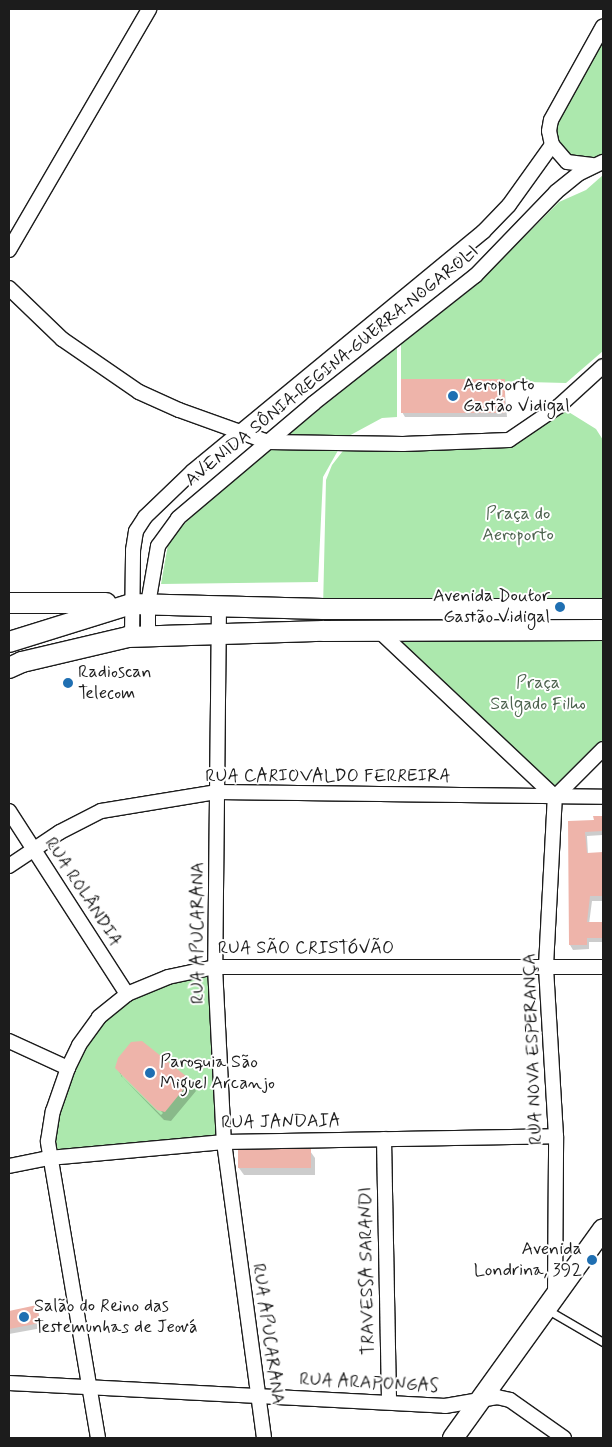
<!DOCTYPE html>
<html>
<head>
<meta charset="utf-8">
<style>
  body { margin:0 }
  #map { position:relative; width:612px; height:1447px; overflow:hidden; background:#fff; font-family:Mynerve,sans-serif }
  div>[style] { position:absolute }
  .green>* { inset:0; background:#ace8ad }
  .shadow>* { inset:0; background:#0003 }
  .building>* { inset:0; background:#eeb4aa; transform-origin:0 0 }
  .roads { filter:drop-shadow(1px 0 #1c1c1c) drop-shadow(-1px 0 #1c1c1c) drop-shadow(0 1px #1c1c1c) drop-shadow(0 -1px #1c1c1c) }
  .lane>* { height:7px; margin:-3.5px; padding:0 3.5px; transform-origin:3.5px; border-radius:3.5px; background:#fff }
  .street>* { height:14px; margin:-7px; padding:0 7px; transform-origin:7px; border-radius:7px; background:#fff }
  .secondary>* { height:20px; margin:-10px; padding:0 10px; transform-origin:10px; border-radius:10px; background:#fff }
  .dots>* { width:14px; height:14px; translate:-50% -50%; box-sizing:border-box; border:2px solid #fff; border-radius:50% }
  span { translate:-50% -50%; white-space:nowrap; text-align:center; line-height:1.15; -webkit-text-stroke:4px #fff; paint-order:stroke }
  .street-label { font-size:18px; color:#1c1c1c }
  .poi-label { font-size:18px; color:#1c1c1c }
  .left { translate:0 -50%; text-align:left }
  .right { translate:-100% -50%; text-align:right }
  .park-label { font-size:18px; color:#4e634f }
  .frame { position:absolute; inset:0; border:10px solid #1c1c1c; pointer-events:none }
</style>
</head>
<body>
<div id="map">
  <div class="green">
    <i style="clip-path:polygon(603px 32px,603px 158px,578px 163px,554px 144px,553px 120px)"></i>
    <i style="clip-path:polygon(603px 175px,603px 351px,566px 383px,401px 379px,401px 344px,475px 286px,559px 202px,586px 190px)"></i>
    <i style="clip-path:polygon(397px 346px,397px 417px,382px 418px,345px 438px,323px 477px,318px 582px,161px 584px,169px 539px,212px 497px)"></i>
    <i style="clip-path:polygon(559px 406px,596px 429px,603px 440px,603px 609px,323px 609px,326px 480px,332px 465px,349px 443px,509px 440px)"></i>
    <i style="clip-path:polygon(378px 630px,603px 630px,603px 749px,555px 797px)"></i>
    <i style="clip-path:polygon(214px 967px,224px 1142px,49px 1158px,48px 1141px,79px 1045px,127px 994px)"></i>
  </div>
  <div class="shadow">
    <i style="clip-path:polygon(504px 380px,507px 417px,405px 417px,402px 412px)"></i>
    <i style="clip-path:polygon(595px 817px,603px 817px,603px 835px,587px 836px,588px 854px,603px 853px,603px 901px,592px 901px,589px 924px,601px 924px,603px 942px,589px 942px,589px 949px,573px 950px,570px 945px,570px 822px,595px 821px)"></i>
    <i style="clip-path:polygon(evenodd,117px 1068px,190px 1081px,196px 1091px,171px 1121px,164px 1120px,123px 1078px,117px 1068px,121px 1072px,163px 1113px,161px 1115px,121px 1076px,121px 1072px)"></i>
    <i style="clip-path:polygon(310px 1151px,315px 1158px,315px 1175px,244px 1175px,239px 1168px)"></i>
    <i style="clip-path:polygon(37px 1307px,42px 1328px,9px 1334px,9px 1312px)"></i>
  </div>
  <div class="building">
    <i style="left:401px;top:379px;width:104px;height:34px"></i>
    <i style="clip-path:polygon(593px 816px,603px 816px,603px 831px,585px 832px,587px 853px,603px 852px,603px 896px,590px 896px,587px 922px,602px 922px,602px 938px,587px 938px,587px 945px,569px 945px,568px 821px,594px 820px)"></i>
    <i style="clip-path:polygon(142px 1041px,191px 1080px,165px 1112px,157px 1110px,115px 1068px,118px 1058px,131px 1042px)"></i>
    <i style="left:311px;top:1149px;width:19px;height:73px;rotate:90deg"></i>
    <i style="clip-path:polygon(37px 1305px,40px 1323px,9px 1329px,9px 1311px)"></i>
  </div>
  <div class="roads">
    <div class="lane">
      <i style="left:548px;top:1310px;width:64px;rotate:30.2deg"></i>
    </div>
    <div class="street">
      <i style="left:592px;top:165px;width:25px;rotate:-173deg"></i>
      <i style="left:567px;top:162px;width:23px;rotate:-131deg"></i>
      <i style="left:552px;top:145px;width:14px;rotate:-102deg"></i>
      <i style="left:549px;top:131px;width:11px;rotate:-80deg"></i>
      <i style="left:551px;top:120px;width:107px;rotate:-61deg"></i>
      <i style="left:9px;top:250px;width:279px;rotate:-59.8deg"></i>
      <i style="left:9px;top:288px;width:74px;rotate:43.9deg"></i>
      <i style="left:62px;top:339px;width:93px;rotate:34.5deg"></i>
      <i style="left:139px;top:392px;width:44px;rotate:24.2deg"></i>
      <i style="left:179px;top:410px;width:95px;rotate:19.8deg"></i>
      <i style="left:268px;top:442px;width:135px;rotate:0.8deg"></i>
      <i style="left:403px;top:444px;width:106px;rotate:-2.2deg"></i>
      <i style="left:509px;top:440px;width:60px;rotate:-34.2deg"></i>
      <i style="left:559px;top:406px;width:59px;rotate:-42.3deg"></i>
      <i style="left:219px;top:605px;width:362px;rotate:90.6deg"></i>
      <i style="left:215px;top:967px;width:175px;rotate:87.1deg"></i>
      <i style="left:224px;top:1142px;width:299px;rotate:82.3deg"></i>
      <i style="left:378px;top:630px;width:243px;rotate:43.3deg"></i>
      <i style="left:148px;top:636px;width:32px;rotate:-90deg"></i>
      <i style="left:148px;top:604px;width:59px;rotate:-80.2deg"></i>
      <i style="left:158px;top:546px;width:34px;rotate:-54deg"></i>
      <i style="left:178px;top:518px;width:178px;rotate:-40.2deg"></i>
      <i style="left:314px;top:403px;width:205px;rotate:-38.3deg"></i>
      <i style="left:475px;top:276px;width:117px;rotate:-46deg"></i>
      <i style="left:556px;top:192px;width:28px;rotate:-39deg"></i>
      <i style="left:578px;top:174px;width:28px;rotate:-26deg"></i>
      <i style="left:132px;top:637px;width:87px;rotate:-89.3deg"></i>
      <i style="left:133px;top:550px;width:19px;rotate:-81deg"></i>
      <i style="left:136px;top:531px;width:17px;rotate:-57deg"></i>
      <i style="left:145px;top:517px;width:66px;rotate:-43.8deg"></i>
      <i style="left:193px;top:471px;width:376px;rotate:-39.5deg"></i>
      <i style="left:483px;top:232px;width:37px;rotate:-46deg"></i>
      <i style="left:509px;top:205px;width:74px;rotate:-54.4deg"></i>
      <i style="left:555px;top:797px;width:68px;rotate:-45deg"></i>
      <i style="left:9px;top:811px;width:218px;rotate:57.2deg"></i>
      <i style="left:9px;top:866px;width:61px;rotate:-33.7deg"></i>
      <i style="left:60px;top:832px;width:46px;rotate:-27.1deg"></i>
      <i style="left:101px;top:811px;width:118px;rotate:-9.3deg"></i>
      <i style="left:217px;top:792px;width:386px;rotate:0.7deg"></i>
      <i style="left:9px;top:1041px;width:65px;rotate:24.6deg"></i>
      <i style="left:384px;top:1139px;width:263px;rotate:88.9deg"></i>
      <i style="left:9px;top:1166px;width:41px;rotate:-11.3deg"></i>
      <i style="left:49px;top:1158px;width:176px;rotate:-5.2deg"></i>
      <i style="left:224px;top:1142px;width:332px;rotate:-1deg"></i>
      <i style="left:555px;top:1298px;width:162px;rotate:-89.6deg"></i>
      <i style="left:556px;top:1136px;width:170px;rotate:-93.4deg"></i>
      <i style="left:546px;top:966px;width:169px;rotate:-87deg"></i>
      <i style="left:9px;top:1383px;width:437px;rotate:3deg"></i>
      <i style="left:445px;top:1406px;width:53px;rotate:-9.8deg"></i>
      <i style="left:497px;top:1397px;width:13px;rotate:13deg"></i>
      <i style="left:510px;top:1400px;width:66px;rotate:35.1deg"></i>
      <i style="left:98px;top:1438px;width:301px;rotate:-99.6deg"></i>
      <i style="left:48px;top:1141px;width:30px;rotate:-81deg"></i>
      <i style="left:53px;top:1111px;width:46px;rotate:-70.8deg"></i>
      <i style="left:68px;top:1068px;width:25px;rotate:-64deg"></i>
      <i style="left:79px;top:1045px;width:34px;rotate:-54deg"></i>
      <i style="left:99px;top:1017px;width:36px;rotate:-39deg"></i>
      <i style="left:127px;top:994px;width:44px;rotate:-22.5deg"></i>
      <i style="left:168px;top:977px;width:48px;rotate:-12deg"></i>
      <i style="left:215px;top:967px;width:388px"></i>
    </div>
    <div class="secondary">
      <i style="left:9px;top:603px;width:97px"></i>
      <i style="left:9px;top:642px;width:128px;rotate:-17.3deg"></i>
      <i style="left:131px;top:604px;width:192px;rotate:1.5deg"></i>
      <i style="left:323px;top:609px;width:280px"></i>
      <i style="left:9px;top:668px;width:14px;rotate:-25deg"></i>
      <i style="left:22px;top:662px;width:109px;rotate:-13.3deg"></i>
      <i style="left:128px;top:637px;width:195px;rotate:-1.8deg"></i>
      <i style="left:323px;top:631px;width:280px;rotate:-0.2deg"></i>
      <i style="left:453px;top:1438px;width:257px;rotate:-54.3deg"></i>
    </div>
  </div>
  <div class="dots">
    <i style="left:453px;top:396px;background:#1f6fb2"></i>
    <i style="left:560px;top:607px;background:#1f6fb2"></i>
    <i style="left:68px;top:683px;background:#1f6fb2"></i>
    <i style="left:150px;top:1073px;background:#1f6fb2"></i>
    <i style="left:592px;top:1260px;background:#1f6fb2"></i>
    <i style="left:24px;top:1317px;background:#1f6fb2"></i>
  </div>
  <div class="street-label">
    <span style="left:332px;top:366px;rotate:-39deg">AVENIDA SÔNIA REGINA GUERRA NOGAROLI</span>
    <span style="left:328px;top:776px">RUA CARIOVALDO FERREIRA</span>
    <span style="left:83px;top:892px;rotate:57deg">RUA ROLÂNDIA</span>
    <span style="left:198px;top:933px;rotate:-90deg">RUA APUCARANA</span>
    <span style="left:306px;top:948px">RUA SÃO CRISTÓVÃO</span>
    <span style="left:533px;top:1049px;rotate:-92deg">RUA NOVA ESPERANÇA</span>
    <span style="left:281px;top:1122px;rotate:-1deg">RUA JANDAIA</span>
    <span style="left:367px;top:1271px;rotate:-91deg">TRAVESSA SARANDI</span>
    <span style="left:268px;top:1334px;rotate:82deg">RUA APUCARANA</span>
    <span style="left:369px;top:1383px;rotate:3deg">RUA ARAPONGAS</span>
  </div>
  <div class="poi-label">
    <span class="left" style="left:463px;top:396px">Aeroporto<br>Gastão Vidigal</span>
    <span class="right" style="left:550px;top:607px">Avenida Doutor<br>Gastão Vidigal</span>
    <span class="left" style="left:78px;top:683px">Radioscan<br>Telecom</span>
    <span class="left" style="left:160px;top:1073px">Paroquia São<br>Miguel Arcanjo</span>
    <span class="right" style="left:582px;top:1260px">Avenida<br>Londrina, 392</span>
    <span class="left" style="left:34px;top:1317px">Salão do Reino das<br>Testemunhas de Jeová</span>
  </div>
  <div class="park-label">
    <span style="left:518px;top:525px">Praça do<br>Aeroporto</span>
    <span style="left:538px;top:694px">Praça<br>Salgado Filho</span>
  </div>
  <div class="frame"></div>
</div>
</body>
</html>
